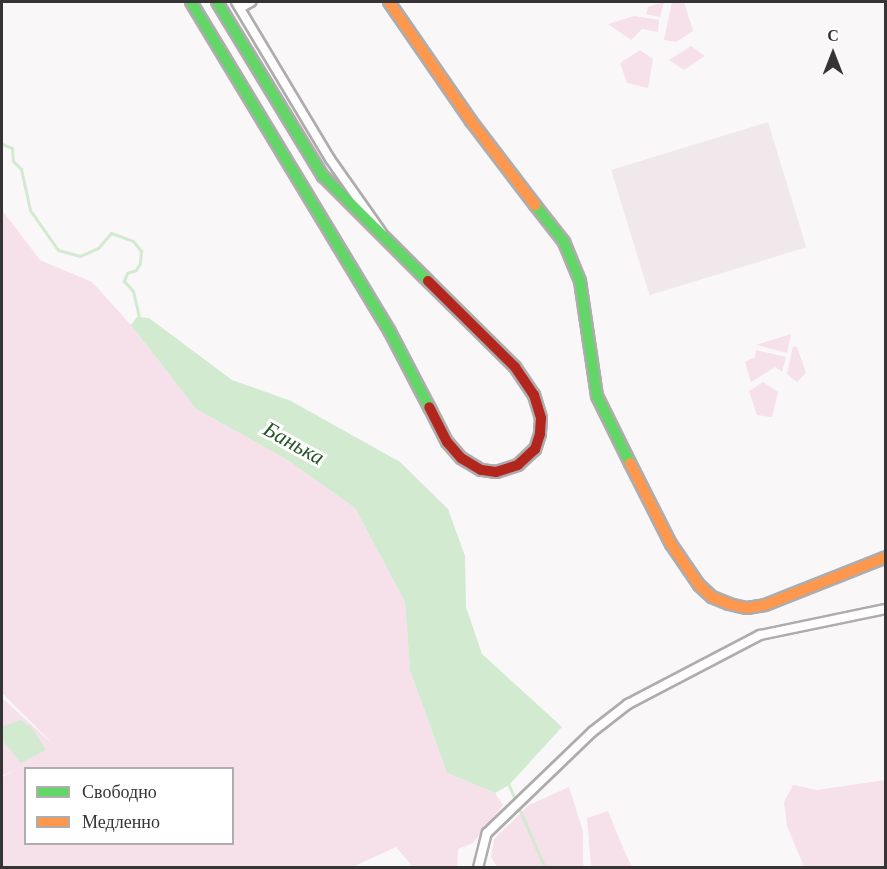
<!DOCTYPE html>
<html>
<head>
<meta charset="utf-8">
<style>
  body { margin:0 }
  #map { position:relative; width:887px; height:869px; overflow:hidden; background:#faf7f8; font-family:"Crimson Pro",serif }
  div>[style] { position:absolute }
  .built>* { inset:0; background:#f1e8ec; transform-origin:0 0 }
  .green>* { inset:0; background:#f6e0ea }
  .water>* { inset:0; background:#d1ead0 }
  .stream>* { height:3px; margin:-1.5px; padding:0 1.5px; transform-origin:1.5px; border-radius:1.5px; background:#d1ead0 }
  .roads { filter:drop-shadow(2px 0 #aeacad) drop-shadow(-2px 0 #aeacad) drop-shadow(0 2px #aeacad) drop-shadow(0 -2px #aeacad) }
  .street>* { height:8px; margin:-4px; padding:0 4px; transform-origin:4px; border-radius:4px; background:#fefefe }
  .fast>* { height:10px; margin:-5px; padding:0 5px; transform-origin:5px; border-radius:5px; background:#63d668 }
  .slow>* { height:10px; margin:-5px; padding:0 5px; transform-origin:5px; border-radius:5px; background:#ff974d }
  .jam>* { height:10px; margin:-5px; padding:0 5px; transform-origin:5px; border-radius:5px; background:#b3261e }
  span { translate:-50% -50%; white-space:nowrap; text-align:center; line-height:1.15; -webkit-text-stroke:6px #fff; paint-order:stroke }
  .water-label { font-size:22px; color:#255625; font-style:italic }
  .frame { position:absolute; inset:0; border:3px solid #363435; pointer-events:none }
  .legend { position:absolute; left:24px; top:767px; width:210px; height:78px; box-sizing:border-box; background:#fff; border:2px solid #afaeae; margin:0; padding:8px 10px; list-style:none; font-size:18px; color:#363435 }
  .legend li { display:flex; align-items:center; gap:12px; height:30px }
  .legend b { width:30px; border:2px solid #afaeae }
  .north { position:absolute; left:803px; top:24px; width:60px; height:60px; -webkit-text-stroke:4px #fff; paint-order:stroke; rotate:0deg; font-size:16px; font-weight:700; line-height:24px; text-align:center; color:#363435 }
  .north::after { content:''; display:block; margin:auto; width:21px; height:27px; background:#363435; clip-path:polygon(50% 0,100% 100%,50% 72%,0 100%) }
</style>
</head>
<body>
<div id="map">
  <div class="built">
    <i style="left:768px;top:122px;width:131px;height:164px;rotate:73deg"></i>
  </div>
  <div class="green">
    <i style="clip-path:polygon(664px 2px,660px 17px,646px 14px,648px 7px)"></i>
    <i style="clip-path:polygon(672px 2px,684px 2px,693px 31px,676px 42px,664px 40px)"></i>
    <i style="clip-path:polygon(634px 16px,659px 20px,658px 32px,642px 29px,631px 40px,608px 24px)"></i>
    <i style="clip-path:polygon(691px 46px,705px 56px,684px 70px,669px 60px)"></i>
    <i style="clip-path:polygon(640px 50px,653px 59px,648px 88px,627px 83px,620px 63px)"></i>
    <i style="clip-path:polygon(evenodd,2px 210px,40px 260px,92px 282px,131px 325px,196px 409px,286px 459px,355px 508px,405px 602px,410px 670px,447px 773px,495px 793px,503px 805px,473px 843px,458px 849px,457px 867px,413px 867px,396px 847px,350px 868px,2px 867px,2px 777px,17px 769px,2px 776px,2px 698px,55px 746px,2px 693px,2px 210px,26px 768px,232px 768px,232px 844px,26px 844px,26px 768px)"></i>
    <i style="clip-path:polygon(791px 334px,787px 353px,756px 345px)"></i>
    <i style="clip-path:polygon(793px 346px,797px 347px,806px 373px,797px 382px,787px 374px)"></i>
    <i style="clip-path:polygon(756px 350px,786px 357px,782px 372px,775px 367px,751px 382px,745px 362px,755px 357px)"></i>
    <i style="clip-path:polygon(763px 382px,778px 392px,772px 417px,757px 415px,749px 391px)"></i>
    <i style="clip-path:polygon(885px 780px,885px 867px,804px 867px,787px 826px,784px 802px,793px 785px,817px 790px)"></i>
    <i style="clip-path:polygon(569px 787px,583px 831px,583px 867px,497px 867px,491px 857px,494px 839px,529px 805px)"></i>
    <i style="clip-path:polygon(608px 811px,623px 848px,632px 867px,591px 867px,587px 818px)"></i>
  </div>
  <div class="water">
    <i style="clip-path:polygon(137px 317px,149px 318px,232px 380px,291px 401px,400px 462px,448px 509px,465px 556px,466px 607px,482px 654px,562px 727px,509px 785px,495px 793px,447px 773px,410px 670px,405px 602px,355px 508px,286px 459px,196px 409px,131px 325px)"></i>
    <i style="clip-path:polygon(21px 720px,32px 728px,46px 750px,21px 763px,4px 742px,2px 727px)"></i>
  </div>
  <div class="stream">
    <i style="left:2px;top:144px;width:11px;rotate:22deg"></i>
    <i style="left:12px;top:148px;width:13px;rotate:86deg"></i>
    <i style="left:13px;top:161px;width:11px;rotate:45deg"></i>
    <i style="left:21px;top:169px;width:42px;rotate:77.6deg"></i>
    <i style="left:30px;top:210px;width:49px;rotate:55deg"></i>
    <i style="left:58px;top:250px;width:23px;rotate:15deg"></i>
    <i style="left:80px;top:256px;width:20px;rotate:-24deg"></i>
    <i style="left:98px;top:248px;width:20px;rotate:-49deg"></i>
    <i style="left:111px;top:233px;width:23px;rotate:20deg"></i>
    <i style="left:133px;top:241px;width:13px;rotate:51deg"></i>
    <i style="left:141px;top:251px;width:12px;rotate:95deg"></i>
    <i style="left:140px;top:263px;width:8px;rotate:120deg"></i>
    <i style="left:136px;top:270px;width:9px;rotate:162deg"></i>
    <i style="left:127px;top:273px;width:9px;rotate:111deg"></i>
    <i style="left:124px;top:281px;width:13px;rotate:48deg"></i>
    <i style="left:133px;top:291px;width:28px;rotate:77deg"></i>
    <i style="left:508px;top:783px;width:93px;rotate:66.5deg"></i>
  </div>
  <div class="roads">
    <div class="street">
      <i style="left:236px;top:2px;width:183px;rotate:59.1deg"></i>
      <i style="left:330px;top:159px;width:90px;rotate:54.9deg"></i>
      <i style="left:240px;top:8px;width:13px;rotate:-29deg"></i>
      <i style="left:478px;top:868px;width:36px;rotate:-76deg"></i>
      <i style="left:487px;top:833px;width:146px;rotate:-43.9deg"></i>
      <i style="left:592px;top:732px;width:46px;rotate:-37.9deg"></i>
      <i style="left:628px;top:704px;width:149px;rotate:-27.6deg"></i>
      <i style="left:760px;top:635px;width:129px;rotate:-11.7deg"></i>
    </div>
    <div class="fast">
      <i style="left:191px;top:2px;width:385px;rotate:58.9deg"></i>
      <i style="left:390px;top:332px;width:85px;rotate:62.5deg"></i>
      <i style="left:217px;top:2px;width:204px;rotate:58.7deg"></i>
      <i style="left:323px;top:176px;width:148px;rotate:45deg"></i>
      <i style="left:535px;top:205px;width:47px;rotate:51.9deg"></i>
      <i style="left:564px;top:242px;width:42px;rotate:67.7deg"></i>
      <i style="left:580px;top:281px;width:116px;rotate:81.6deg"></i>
      <i style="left:597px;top:396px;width:75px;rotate:63.8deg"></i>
    </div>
    <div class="slow">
      <i style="left:389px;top:2px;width:145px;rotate:55.4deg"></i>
      <i style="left:471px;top:121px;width:106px;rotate:52.7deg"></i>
      <i style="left:630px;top:463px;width:91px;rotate:63.2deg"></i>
      <i style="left:671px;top:544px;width:50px;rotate:55.7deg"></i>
      <i style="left:699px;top:585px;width:18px;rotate:43deg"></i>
      <i style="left:712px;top:597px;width:18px;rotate:22deg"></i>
      <i style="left:729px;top:604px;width:18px;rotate:13deg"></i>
      <i style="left:747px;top:608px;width:18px;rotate:-9deg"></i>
      <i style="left:765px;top:605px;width:130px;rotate:-21.6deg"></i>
    </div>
    <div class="jam">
      <i style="left:428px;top:281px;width:122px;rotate:44.7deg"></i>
      <i style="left:515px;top:367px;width:34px;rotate:56deg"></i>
      <i style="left:534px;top:395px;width:24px;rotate:73deg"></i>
      <i style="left:541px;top:418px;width:16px;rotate:94deg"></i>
      <i style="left:540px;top:434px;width:16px;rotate:108deg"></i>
      <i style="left:535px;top:449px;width:23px;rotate:137deg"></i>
      <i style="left:518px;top:465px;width:23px;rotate:162deg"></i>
      <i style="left:496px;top:472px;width:15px;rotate:-172deg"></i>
      <i style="left:481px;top:470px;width:23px;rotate:-149deg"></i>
      <i style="left:461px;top:458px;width:21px;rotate:-131deg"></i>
      <i style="left:447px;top:442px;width:39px;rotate:-117deg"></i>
    </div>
  </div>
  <div class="water-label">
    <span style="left:294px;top:443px;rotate:29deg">Банька</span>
  </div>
  <div class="frame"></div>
  <ul class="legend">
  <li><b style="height:8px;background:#63d668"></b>Свободно</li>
  <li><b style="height:8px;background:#ff974d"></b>Медленно</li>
  </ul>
  <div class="north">С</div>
</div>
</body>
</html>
